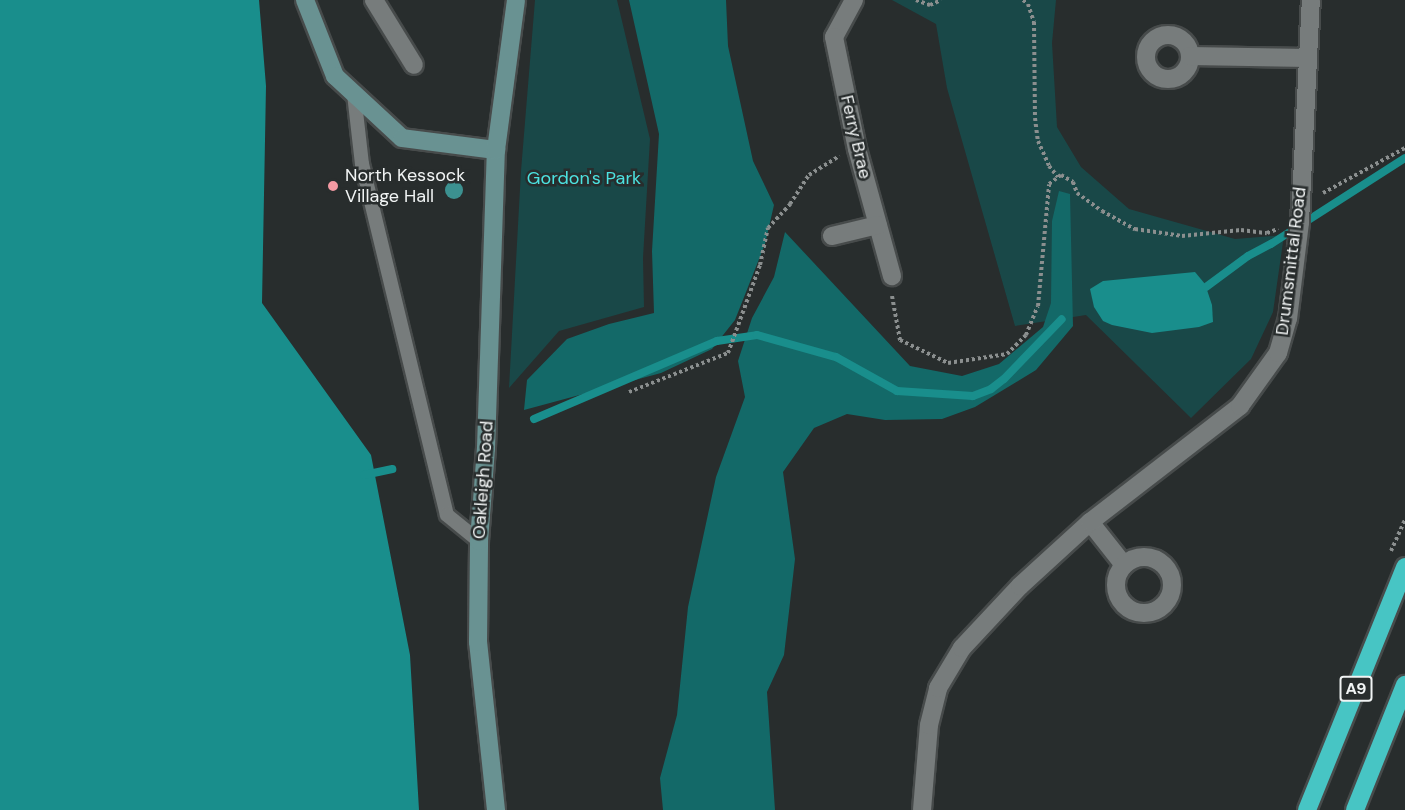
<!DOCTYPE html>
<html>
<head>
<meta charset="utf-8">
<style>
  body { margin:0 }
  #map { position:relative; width:1405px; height:810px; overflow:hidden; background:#282d2d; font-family:"DM Sans",sans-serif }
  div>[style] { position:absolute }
  .green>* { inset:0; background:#194848 }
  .forest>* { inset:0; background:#136968 }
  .water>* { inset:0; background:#198e8c }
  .stream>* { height:8px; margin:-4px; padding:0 4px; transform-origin:4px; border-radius:4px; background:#198e8c }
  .path>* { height:4px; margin-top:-2px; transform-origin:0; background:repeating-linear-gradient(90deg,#8b8f8f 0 3px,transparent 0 6px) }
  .roads { filter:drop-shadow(2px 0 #474b4b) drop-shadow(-2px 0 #474b4b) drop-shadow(0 2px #474b4b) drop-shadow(0 -2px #474b4b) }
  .lane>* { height:14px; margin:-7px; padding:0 7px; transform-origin:7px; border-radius:7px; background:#777c7c }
  .street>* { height:18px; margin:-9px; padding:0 9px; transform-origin:9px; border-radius:9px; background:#777c7c }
  .street>.ring { margin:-9px; padding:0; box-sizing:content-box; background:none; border:18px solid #777c7c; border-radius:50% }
  .secondary>* { height:18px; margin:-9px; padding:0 9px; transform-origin:9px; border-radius:9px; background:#699292 }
  .highway>* { height:18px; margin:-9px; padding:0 9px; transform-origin:9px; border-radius:9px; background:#47c5c4 }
  .trees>* { width:18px; height:18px; margin:-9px; border-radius:50%; background:#3c9190 }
  .dots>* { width:16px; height:16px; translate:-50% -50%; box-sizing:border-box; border:3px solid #282d2d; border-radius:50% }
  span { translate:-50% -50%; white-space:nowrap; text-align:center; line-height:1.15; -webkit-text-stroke:5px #282d2d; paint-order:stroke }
  .shield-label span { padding:2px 4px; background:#282d2d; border:2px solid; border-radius:4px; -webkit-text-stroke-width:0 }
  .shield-label { font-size:16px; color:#f1f4f4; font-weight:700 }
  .street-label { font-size:18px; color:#f1f4f4 }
  .poi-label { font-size:18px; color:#f1f4f4 }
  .left { translate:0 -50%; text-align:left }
  .park-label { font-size:18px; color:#4ce3e1 }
</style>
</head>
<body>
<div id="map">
  <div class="green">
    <i style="clip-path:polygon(535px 0,617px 0,650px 139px,643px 258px,644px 307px,559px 331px,509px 388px,521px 171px)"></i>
    <i style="clip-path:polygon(892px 0,1056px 0,1052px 43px,1057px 127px,1081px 167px,1129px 209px,1235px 239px,1284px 235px,1273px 312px,1251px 359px,1191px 418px,1086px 315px,1015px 326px,947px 88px,936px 24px)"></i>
  </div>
  <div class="forest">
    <i style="clip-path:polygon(629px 0,726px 0,728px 46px,753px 161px,774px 205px,765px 244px,735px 320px,712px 349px,661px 373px,524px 410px,527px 380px,567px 339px,609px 324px,654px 313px,652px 251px,659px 134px)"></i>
    <i style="clip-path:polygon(1059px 191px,1070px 194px,1073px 326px,1036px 370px,975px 407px,942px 419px,885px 420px,847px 414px,814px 428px,783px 472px,795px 559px,784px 655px,767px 692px,775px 810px,663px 810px,660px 778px,677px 715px,688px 607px,716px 477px,745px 397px,738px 361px,752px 318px,774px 277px,785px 232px,910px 366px,962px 376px,999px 364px,1043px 327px,1051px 303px,1052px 221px)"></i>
  </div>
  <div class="water">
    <i style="clip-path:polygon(0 0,259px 0,266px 86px,262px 303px,371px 455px,410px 655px,419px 810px,0 810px)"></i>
    <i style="clip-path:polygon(1195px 272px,1205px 284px,1212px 305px,1213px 322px,1199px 327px,1152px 333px,1112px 325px,1103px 321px,1094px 307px,1090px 289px,1103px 281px)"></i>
  </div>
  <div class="stream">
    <i style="left:1206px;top:287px;width:52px;rotate:-36.4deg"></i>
    <i style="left:1248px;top:256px;width:26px;rotate:-28deg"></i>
    <i style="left:1271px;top:244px;width:159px;rotate:-32.7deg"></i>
    <i style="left:534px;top:419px;width:199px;rotate:-23.1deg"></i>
    <i style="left:717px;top:341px;width:40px;rotate:-8.5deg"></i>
    <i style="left:757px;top:335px;width:82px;rotate:15.6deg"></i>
    <i style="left:836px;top:357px;width:70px;rotate:29.1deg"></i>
    <i style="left:897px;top:391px;width:76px;rotate:3.8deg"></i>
    <i style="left:973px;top:396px;width:19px;rotate:-21deg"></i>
    <i style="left:991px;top:389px;width:16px;rotate:-38deg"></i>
    <i style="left:1004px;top:379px;width:83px;rotate:-46deg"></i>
    <i style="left:364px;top:475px;width:29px;rotate:-12deg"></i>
  </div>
  <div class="path">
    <i style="left:916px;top:0;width:15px;rotate:20deg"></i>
    <i style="left:930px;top:5px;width:12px;rotate:-24deg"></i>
    <i style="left:1023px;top:0;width:6px;rotate:39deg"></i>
    <i style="left:1028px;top:4px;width:19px;rotate:72deg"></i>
    <i style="left:1034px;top:22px;width:96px;rotate:89.4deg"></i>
    <i style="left:1035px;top:118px;width:23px;rotate:83deg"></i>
    <i style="left:1038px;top:141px;width:27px;rotate:66deg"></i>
    <i style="left:1049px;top:166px;width:14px;rotate:51deg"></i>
    <i style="left:1323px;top:193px;width:94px;rotate:-28.8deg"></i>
    <i style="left:892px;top:296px;width:45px;rotate:79.7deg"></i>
    <i style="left:900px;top:340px;width:53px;rotate:25.6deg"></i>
    <i style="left:948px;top:363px;width:60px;rotate:-8.7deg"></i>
    <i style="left:1007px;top:354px;width:27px;rotate:-45deg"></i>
    <i style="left:1026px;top:335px;width:31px;rotate:-68deg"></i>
    <i style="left:1038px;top:306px;width:122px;rotate:-84.8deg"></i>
    <i style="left:1049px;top:184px;width:15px;rotate:-37deg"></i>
    <i style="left:1061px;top:175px;width:14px;rotate:30deg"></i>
    <i style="left:1073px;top:182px;width:12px;rotate:70deg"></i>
    <i style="left:1077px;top:193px;width:31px;rotate:36deg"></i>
    <i style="left:1102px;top:211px;width:38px;rotate:29deg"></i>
    <i style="left:1135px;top:229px;width:48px;rotate:8.5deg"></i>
    <i style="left:1182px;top:236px;width:59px;rotate:-5.8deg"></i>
    <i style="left:1241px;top:230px;width:26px;rotate:7deg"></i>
    <i style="left:1267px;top:233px;width:12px;rotate:-20deg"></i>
    <i style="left:629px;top:392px;width:106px;rotate:-21.5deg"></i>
    <i style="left:728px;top:353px;width:94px;rotate:-70deg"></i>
    <i style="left:760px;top:265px;width:38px;rotate:-78deg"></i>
    <i style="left:768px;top:228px;width:33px;rotate:-47deg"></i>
    <i style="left:790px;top:204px;width:35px;rotate:-57deg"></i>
    <i style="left:809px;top:175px;width:36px;rotate:-32deg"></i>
    <i style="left:1391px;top:551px;width:34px;rotate:-66deg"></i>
  </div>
  <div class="roads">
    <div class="lane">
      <i style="left:354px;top:94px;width:70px;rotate:83.5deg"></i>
      <i style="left:362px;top:164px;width:361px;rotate:76.4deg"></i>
      <i style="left:447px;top:515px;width:41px;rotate:39.1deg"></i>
    </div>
    <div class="street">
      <i style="left:374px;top:0;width:76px;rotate:58.4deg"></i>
      <i style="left:854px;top:0;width:42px;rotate:118.4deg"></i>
      <i style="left:834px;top:37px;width:114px;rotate:78.4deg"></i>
      <i style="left:857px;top:149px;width:132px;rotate:74.6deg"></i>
      <i class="ring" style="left:1146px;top:35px;width:26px;height:26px"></i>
      <i style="left:1190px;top:56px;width:117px;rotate:1deg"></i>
      <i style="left:832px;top:236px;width:47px;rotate:-13.4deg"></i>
      <i style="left:1090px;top:522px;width:55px;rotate:51.7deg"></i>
      <i class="ring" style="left:1116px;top:557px;width:38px;height:38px"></i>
      <i style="left:922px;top:810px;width:85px;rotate:-85.3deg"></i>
      <i style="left:929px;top:725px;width:38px;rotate:-76deg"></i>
      <i style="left:938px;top:688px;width:47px;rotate:-59deg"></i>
      <i style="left:962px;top:648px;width:85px;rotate:-46.9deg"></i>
      <i style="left:1020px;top:586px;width:95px;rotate:-42.4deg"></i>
      <i style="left:1090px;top:522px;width:190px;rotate:-37.7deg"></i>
      <i style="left:1240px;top:406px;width:65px;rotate:-54.4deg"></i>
      <i style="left:1278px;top:353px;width:35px;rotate:-74deg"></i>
      <i style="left:1288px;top:319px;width:98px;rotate:-82.9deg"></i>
      <i style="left:1300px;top:222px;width:222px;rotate:-87.2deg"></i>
    </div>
    <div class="secondary">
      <i style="left:305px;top:0;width:82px;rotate:68.5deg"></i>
      <i style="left:335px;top:76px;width:91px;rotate:42.8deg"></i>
      <i style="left:402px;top:138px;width:95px;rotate:7.3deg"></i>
      <i style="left:496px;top:810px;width:169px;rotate:-96.1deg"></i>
      <i style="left:478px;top:642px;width:101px;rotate:-89.4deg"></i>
      <i style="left:479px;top:541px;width:93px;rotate:-85.7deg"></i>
      <i style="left:486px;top:448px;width:298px;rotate:-88.1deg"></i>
      <i style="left:496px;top:150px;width:151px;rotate:-82.4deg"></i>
    </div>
    <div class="highway">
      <i style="left:1307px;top:810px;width:262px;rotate:-68deg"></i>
      <i style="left:1355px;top:810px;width:135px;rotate:-68.2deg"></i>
    </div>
  </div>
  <div class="trees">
    <i style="left:454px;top:190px"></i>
  </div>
  <div class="dots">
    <i style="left:333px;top:186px;background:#f49aa3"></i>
  </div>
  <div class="shield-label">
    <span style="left:1356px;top:689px">A9</span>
  </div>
  <div class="street-label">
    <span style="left:856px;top:137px;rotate:77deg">Ferry Brae</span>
    <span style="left:1291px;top:261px;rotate:-83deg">Drumsmittal Road</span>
    <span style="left:483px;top:480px;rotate:-86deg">Oakleigh Road</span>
  </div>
  <div class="poi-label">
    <span class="left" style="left:345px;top:186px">North Kessock<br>Village Hall</span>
  </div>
  <div class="park-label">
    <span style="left:584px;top:178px">Gordon's Park</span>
  </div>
</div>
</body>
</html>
